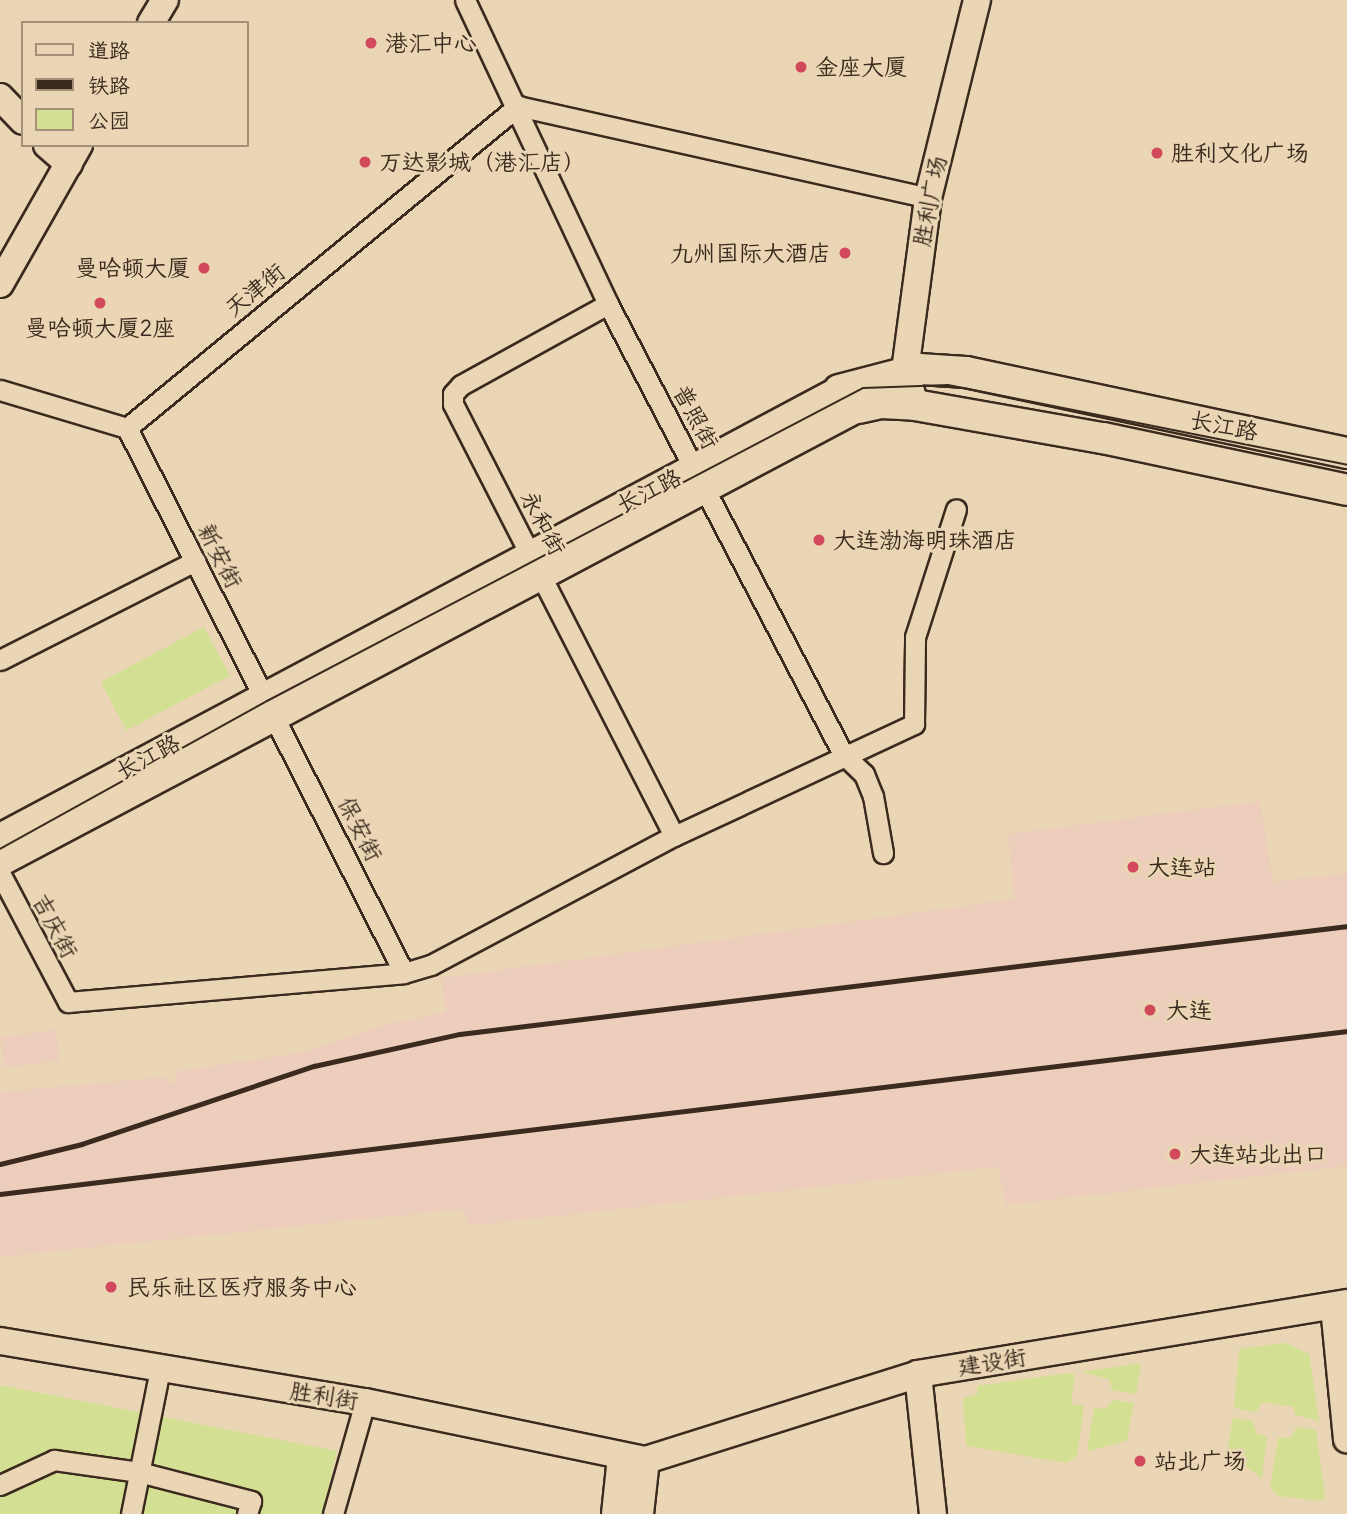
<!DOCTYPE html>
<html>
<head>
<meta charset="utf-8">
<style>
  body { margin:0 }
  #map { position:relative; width:1347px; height:1514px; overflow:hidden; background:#ead5b4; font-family:Delius,"LXGW WenKai TC",sans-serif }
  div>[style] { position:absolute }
  .built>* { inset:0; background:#edcdbc; transform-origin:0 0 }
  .green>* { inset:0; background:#d3e093; transform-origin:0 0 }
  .roads { filter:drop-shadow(2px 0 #3b2a1e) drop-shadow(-2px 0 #3b2a1e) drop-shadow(0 2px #3b2a1e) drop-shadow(0 -2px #3b2a1e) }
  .street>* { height:19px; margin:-9.5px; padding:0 9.5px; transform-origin:9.5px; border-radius:9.5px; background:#ead5b4 }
  .secondary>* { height:26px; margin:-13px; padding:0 13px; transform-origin:13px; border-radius:13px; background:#ead5b4 }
  .primary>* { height:30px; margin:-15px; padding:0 15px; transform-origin:15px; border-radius:15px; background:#ead5b4 }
  .tram>* { height:2px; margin:-1px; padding:0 1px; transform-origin:1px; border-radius:1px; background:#3b2a1e }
  .rail>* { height:4.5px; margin:-2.25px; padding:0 2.25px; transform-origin:2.25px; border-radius:2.25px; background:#3b2a1e }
  .dots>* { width:19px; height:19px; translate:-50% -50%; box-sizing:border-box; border:4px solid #ead5b4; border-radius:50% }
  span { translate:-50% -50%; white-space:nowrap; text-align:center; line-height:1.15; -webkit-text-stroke:6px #ead5b4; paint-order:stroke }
  .poi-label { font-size:23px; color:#3b2a1e }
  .left { translate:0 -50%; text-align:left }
  .right { translate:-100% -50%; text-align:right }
  .street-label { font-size:23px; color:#3b2a1e }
  .legend { position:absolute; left:21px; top:21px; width:228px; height:126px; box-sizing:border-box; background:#ead5b4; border:2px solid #a49178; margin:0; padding:9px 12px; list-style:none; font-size:21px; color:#3b2a1e }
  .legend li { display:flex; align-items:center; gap:14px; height:35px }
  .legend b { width:35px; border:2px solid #a49178 }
</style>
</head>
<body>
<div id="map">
  <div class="built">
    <i style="clip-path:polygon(1260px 801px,1273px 882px,1347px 873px,1347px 1166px,1005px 1205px,998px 1167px,467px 1226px,464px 1209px,0 1257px,0 1092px,162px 1077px,175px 1084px,177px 1071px,304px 1052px,379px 1026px,446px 1012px,441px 978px,1014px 899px,1008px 834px)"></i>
    <i style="left:56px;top:1030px;width:31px;height:56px;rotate:83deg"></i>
  </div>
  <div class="green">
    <i style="left:204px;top:627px;width:55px;height:117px;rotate:62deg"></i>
    <i style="clip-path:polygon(1286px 1343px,1309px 1354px,1319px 1421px,1295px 1415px,1293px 1407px,1262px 1402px,1256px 1412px,1234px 1408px,1239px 1349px)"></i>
    <i style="clip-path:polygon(1141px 1363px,1136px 1394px,1112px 1390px,1109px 1379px,1082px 1372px)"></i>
    <i style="clip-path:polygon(1069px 1373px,1075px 1375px,1071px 1404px,1084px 1406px,1077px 1455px,1067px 1463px,966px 1446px,963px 1398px,978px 1394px,977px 1386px)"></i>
    <i style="clip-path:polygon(0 1385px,337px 1451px,322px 1514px,0 1514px)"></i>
    <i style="clip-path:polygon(1113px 1400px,1134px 1403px,1127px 1440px,1087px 1452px,1094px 1408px,1105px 1409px)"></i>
    <i style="clip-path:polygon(1233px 1418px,1253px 1421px,1257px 1434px,1267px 1436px,1262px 1478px,1227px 1454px)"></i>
    <i style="clip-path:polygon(1297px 1427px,1316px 1430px,1325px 1497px,1320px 1501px,1278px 1496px,1270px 1487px,1278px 1438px,1290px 1438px)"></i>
  </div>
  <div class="roads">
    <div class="street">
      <i style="left:465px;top:0;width:336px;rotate:64.8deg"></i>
      <i style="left:608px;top:304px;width:508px;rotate:62.43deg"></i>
      <i style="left:843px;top:754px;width:29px;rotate:44deg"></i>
      <i style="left:864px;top:774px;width:24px;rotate:68deg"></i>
      <i style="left:873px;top:796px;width:58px;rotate:80deg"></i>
      <i style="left:608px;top:304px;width:168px;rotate:151.1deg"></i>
      <i style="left:461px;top:385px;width:12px;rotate:132deg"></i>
      <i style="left:453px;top:394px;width:10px;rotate:90deg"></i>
      <i style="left:453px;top:404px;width:485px;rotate:62.9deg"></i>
      <i style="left:0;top:390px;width:133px;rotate:16.7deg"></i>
      <i style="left:127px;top:428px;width:507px;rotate:-39.47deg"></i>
      <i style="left:518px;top:106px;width:420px;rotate:12.6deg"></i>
      <i style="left:127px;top:428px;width:611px;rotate:63.06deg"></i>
      <i style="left:0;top:660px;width:219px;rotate:-26.9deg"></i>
      <i style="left:0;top:873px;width:146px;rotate:62.2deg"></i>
      <i style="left:68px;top:1002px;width:337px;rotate:-4.9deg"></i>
      <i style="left:404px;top:973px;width:28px;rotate:-17deg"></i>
      <i style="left:431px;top:965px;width:275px;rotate:-28deg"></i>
      <i style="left:674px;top:836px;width:265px;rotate:-25deg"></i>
      <i style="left:914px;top:724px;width:87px;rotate:-89.3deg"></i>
      <i style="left:915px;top:637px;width:134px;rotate:-72.2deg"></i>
      <i style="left:0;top:1485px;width:60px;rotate:-24.8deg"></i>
      <i style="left:54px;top:1460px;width:86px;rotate:8deg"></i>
      <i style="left:139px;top:1472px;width:116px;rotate:14.5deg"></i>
      <i style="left:251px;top:1501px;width:14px;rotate:107deg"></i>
      <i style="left:131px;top:1514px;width:148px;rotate:-78.7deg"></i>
      <i style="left:333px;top:1514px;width:116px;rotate:-74.1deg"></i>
    </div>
    <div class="secondary">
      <i style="left:151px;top:23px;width:27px;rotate:-59deg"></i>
      <i style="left:0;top:97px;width:33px;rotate:46deg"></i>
      <i style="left:47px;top:145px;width:29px;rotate:41deg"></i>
      <i style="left:0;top:284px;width:160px;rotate:-60.4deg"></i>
      <i style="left:915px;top:405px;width:35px;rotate:-106deg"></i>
      <i style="left:905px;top:371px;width:175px;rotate:-82.4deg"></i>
      <i style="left:928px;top:198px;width:204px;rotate:-76.1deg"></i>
      <i style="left:0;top:837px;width:951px;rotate:-28.05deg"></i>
      <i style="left:0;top:863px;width:972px;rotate:-27.91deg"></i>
      <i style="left:1334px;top:1307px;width:133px;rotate:84.4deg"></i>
      <i style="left:0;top:1341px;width:370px;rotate:9.5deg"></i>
      <i style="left:365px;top:1402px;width:287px;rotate:11.7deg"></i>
      <i style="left:646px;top:1460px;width:285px;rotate:-17.5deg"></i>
      <i style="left:918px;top:1374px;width:435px;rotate:-9.4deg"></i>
      <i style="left:918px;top:1374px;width:141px;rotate:83.9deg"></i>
      <i style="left:615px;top:1514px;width:57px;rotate:-84deg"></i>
      <i style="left:640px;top:1514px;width:54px;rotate:-83.7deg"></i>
    </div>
    <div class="primary">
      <i style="left:839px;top:390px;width:83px;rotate:-14.7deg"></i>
      <i style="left:919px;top:369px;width:47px;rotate:3.7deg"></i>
      <i style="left:966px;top:372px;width:390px;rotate:12deg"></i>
      <i style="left:859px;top:408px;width:23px;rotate:-13deg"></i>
      <i style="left:881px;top:403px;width:34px;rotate:3deg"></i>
      <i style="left:915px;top:405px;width:191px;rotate:10deg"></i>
      <i style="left:1103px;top:438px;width:249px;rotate:12deg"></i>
    </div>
  </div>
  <div class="tram">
    <i style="left:0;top:849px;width:305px;rotate:-29deg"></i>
    <i style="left:267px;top:701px;width:673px;rotate:-27.71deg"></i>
    <i style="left:863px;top:388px;width:85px;rotate:-2deg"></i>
    <i style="left:948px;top:385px;width:407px;rotate:11.3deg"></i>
  </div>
  <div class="rail">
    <i style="left:0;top:1164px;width:84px;rotate:-13.7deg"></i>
    <i style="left:82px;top:1144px;width:245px;rotate:-18.6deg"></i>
    <i style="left:314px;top:1066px;width:149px;rotate:-12.4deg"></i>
    <i style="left:460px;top:1034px;width:894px;rotate:-6.94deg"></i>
    <i style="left:0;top:1194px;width:1357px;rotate:-6.9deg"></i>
  </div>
  <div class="dots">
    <i style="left:371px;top:43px;background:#d1495b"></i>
    <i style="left:801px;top:67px;background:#d1495b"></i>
    <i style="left:1157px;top:153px;background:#d1495b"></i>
    <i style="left:365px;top:162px;background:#d1495b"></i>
    <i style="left:845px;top:253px;background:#d1495b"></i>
    <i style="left:204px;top:268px;background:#d1495b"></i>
    <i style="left:100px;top:303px;background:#d1495b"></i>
    <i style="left:819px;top:540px;background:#d1495b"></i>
    <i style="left:1133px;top:867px;background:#d1495b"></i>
    <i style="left:1150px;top:1010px;background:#d1495b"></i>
    <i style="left:1175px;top:1154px;background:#d1495b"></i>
    <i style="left:111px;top:1287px;background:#d1495b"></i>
    <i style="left:1140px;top:1461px;background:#d1495b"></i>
  </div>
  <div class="poi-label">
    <span class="left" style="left:385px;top:43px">港汇中心</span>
    <span class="left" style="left:815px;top:67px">金座大厦</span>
    <span class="left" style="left:1171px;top:153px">胜利文化广场</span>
    <span class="left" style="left:379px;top:162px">万达影城（港汇店）</span>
    <span class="right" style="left:831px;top:253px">九州国际大酒店</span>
    <span class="right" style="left:190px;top:268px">曼哈顿大厦</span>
    <span style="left:100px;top:328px">曼哈顿大厦2座</span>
    <span class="left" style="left:833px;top:540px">大连渤海明珠酒店</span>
    <span class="left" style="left:1147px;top:867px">大连站</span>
    <span class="left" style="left:1166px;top:1010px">大连</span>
    <span class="left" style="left:1189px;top:1154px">大连站北出口</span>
    <span class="left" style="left:127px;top:1287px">民乐社区医疗服务中心</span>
    <span class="left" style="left:1154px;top:1461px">站北广场</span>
  </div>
  <div class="street-label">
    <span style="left:930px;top:201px;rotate:-79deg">胜利广场</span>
    <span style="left:255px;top:290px;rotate:-39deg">天津街</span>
    <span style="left:696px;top:417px;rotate:62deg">普照街</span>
    <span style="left:1224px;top:426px;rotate:11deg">长江路</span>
    <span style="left:649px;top:491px;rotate:-27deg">长江路</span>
    <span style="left:543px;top:523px;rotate:62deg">永和街</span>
    <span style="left:220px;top:556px;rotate:63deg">新安街</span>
    <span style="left:148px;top:757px;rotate:-28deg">长江路</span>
    <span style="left:360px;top:829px;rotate:63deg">保安街</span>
    <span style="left:55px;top:926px;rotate:62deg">吉庆街</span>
    <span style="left:992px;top:1362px;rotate:-9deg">建设街</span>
    <span style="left:324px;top:1396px;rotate:9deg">胜利街</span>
  </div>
  <ul class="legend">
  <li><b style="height:9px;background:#ead5b4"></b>道路</li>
  <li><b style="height:9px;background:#3b2a1e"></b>铁路</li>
  <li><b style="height:19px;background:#d3e093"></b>公园</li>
  </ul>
</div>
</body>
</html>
